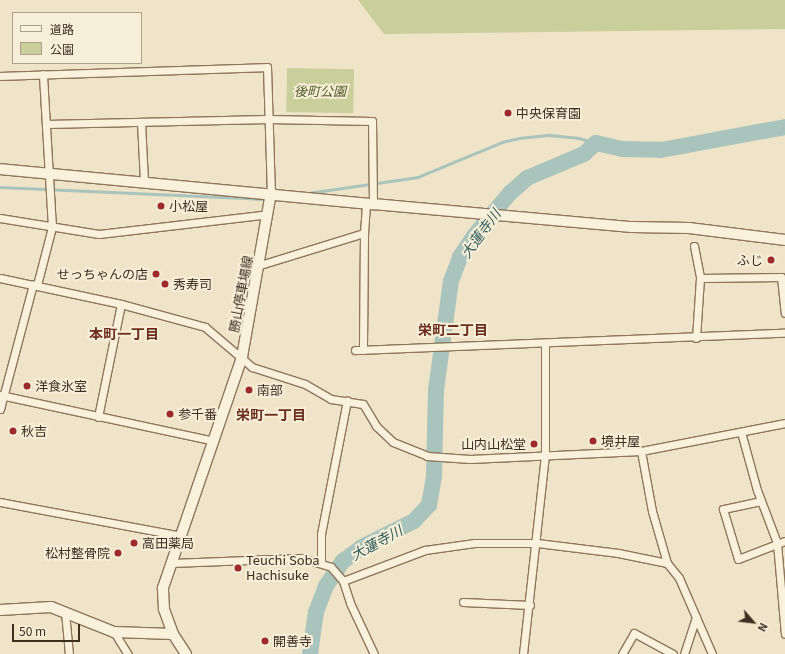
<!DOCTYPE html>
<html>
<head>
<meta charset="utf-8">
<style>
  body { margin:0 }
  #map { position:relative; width:785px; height:654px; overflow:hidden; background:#f0e4c8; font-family:Georgia,"Noto Sans JP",serif }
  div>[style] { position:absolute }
  .green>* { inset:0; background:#c9cf9b; transform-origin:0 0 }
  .stream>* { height:2.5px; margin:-1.25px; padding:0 1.25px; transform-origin:1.25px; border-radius:1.25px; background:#a9c4bc }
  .river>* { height:16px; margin:-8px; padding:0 8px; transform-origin:8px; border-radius:8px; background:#a9c4bc }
  .roads { filter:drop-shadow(1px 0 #8d765c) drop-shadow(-1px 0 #8d765c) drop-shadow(0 1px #8d765c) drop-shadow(0 -1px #8d765c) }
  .street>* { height:7px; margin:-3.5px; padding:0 3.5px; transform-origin:3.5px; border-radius:3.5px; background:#faf1dc }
  .secondary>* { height:10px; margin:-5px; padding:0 5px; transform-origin:5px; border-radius:5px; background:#faf1dc }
  .dots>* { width:11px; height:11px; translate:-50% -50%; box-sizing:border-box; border:2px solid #f7eed8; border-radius:50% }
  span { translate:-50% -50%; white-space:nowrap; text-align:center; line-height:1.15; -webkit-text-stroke:4px #f7eed8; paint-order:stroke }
  .park-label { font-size:13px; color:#4d5a26; font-style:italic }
  .poi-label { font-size:13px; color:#3d2e20 }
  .left { translate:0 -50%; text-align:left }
  .right { translate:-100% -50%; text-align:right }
  .street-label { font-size:13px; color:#3d2e20 }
  .water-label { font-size:14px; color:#2f5d5a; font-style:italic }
  .neighbourhood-label { font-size:14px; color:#6b2e1e; font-weight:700 }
  .legend { position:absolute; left:12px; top:12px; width:130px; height:52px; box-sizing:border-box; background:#f7eed8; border:1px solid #ada18e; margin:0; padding:5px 7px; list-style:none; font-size:12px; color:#3d2e20 }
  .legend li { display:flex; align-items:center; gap:8px; height:20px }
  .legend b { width:20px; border:1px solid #ada18e }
  .north { position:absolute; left:733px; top:602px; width:40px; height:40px; -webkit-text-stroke:3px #f7eed8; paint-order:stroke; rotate:118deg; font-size:11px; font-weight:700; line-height:16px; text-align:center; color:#3d2e20 }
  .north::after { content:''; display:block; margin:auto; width:14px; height:18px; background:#3d2e20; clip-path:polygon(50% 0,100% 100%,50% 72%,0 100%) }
  .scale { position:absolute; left:12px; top:624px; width:68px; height:18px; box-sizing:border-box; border:2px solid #3d2e20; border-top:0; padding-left:5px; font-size:12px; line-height:14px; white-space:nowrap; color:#3d2e20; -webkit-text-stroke:3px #f7eed8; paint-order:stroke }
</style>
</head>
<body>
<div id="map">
  <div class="green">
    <i style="clip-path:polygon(358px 0,785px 0,785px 29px,384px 34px)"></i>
    <i style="left:287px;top:68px;width:67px;height:44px;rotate:1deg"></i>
  </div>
  <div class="stream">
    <i style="left:0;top:187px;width:267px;rotate:2.6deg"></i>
    <i style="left:308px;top:193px;width:111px;rotate:-8.3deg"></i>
    <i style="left:418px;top:177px;width:91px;rotate:-22.6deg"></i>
    <i style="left:502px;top:142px;width:17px;rotate:-13deg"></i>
    <i style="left:519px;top:138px;width:31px;rotate:-6deg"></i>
    <i style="left:550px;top:135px;width:29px;rotate:6deg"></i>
    <i style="left:579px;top:138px;width:18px;rotate:16deg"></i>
  </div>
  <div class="river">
    <i style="left:310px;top:654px;width:42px;rotate:-81.9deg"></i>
    <i style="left:316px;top:612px;width:28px;rotate:-69deg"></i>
    <i style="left:326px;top:586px;width:30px;rotate:-56deg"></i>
    <i style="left:343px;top:561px;width:24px;rotate:-36deg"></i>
    <i style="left:362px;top:547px;width:58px;rotate:-26.6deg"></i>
    <i style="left:414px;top:521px;width:22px;rotate:-47deg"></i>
    <i style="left:429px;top:505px;width:28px;rotate:-80deg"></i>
    <i style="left:434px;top:477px;width:87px;rotate:-88.7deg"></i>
    <i style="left:436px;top:390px;width:110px;rotate:-82.2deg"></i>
    <i style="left:451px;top:281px;width:26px;rotate:-69deg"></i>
    <i style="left:460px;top:257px;width:25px;rotate:-56deg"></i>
    <i style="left:474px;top:236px;width:56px;rotate:-50.1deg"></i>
    <i style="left:510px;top:193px;width:23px;rotate:-41deg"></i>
    <i style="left:527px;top:178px;width:62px;rotate:-22.8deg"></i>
    <i style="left:584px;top:154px;width:16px;rotate:-43deg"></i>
    <i style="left:596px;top:143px;width:27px;rotate:13deg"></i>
    <i style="left:622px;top:149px;width:39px;rotate:1deg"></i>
    <i style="left:661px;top:150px;width:126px;rotate:-10.5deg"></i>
  </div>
  <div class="roads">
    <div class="street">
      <i style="left:0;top:76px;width:267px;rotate:-1.9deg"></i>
      <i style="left:267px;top:67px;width:126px;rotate:88.2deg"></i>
      <i style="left:141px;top:122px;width:59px;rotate:87.1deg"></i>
      <i style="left:46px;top:124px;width:222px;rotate:-1.3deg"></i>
      <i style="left:268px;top:119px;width:104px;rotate:1.1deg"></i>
      <i style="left:372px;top:121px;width:83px;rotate:89.3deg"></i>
      <i style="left:0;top:218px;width:100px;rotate:9.2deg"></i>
      <i style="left:99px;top:234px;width:170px;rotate:-6.7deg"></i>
      <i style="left:364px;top:233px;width:29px;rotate:-86deg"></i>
      <i style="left:694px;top:246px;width:33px;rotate:79deg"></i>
      <i style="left:700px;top:278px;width:60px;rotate:93.8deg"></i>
      <i style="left:260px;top:265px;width:109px;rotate:-17.1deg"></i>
      <i style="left:364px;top:233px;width:117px;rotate:90.5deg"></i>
      <i style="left:0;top:278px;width:124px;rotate:12.1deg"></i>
      <i style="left:121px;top:304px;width:87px;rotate:15.3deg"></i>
      <i style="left:205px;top:327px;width:62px;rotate:40.4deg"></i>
      <i style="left:252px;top:367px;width:56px;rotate:17.8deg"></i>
      <i style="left:305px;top:384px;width:30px;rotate:30deg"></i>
      <i style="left:331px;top:399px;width:32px;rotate:9deg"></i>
      <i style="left:363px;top:404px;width:26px;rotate:59deg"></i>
      <i style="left:376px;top:426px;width:23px;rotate:43deg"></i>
      <i style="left:393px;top:442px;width:37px;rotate:22deg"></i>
      <i style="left:427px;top:456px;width:43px;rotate:4deg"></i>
      <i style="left:470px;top:459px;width:171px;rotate:-2.7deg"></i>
      <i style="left:641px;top:451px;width:147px;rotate:-11deg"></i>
      <i style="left:700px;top:278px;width:81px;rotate:-0.7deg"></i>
      <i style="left:781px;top:277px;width:36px;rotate:84deg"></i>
      <i style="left:37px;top:285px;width:60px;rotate:-75.5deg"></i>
      <i style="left:52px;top:227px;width:153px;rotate:-93.4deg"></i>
      <i style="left:355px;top:350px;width:430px;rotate:-2.3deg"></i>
      <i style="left:0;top:395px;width:219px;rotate:12.1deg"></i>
      <i style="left:0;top:409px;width:129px;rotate:-75.2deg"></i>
      <i style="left:98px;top:417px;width:115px;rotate:-78.5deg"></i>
      <i style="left:741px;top:432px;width:60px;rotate:74.6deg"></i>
      <i style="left:757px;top:490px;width:57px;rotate:69.3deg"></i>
      <i style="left:777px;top:543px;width:91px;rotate:85deg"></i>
      <i style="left:641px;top:451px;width:61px;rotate:79.6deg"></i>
      <i style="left:652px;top:511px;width:54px;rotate:73.9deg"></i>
      <i style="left:667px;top:563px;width:19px;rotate:51deg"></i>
      <i style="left:679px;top:578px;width:83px;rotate:66.5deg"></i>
      <i style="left:761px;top:501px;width:39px;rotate:168deg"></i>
      <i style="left:723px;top:509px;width:52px;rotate:73.3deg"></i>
      <i style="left:738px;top:559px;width:50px;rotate:-21deg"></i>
      <i style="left:0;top:502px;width:184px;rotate:10.6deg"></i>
      <i style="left:171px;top:563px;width:131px;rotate:-2.2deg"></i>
      <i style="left:302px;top:558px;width:30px;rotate:17deg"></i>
      <i style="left:331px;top:567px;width:18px;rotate:49deg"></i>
      <i style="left:343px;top:581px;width:23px;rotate:72deg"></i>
      <i style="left:350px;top:603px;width:56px;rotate:64.8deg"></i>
      <i style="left:321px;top:563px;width:29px;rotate:-90deg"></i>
      <i style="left:321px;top:534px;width:136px;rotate:-79deg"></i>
      <i style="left:343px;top:581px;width:88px;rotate:-20.7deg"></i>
      <i style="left:425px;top:550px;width:50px;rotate:-8deg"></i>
      <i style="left:475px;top:543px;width:62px"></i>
      <i style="left:537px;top:543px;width:82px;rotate:7deg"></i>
      <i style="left:618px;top:553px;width:50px;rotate:11.5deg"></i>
      <i style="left:463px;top:602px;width:67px;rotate:2.6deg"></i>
      <i style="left:65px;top:612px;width:42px;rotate:84.6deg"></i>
      <i style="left:114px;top:632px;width:26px;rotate:58deg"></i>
      <i style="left:523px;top:654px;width:201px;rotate:-83.7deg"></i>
      <i style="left:545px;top:454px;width:111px;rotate:-90deg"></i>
      <i style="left:622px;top:654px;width:24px;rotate:-60deg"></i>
      <i style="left:634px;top:633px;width:44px;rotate:28.3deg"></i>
      <i style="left:684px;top:654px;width:39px;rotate:-72deg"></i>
    </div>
    <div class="secondary">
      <i style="left:0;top:169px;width:375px;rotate:5.4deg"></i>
      <i style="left:373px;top:204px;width:260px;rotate:5.1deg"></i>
      <i style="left:632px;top:227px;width:57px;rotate:1deg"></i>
      <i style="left:689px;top:228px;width:97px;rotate:7.1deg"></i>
      <i style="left:0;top:610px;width:51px;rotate:-3.4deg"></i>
      <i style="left:51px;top:607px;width:68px;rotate:21.6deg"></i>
      <i style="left:114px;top:632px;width:59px;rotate:1.9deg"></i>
      <i style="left:186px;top:654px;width:24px;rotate:-123deg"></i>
      <i style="left:173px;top:634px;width:27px;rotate:-110deg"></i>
      <i style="left:164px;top:609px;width:21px;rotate:-93deg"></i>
      <i style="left:163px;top:588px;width:244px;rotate:-71.1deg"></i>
      <i style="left:242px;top:357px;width:167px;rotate:-80deg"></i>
    </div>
  </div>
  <div class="dots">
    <i style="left:508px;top:113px;background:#9e2a2b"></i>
    <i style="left:161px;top:206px;background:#9e2a2b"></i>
    <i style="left:771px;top:260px;background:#9e2a2b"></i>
    <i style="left:156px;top:274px;background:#9e2a2b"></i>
    <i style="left:165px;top:284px;background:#9e2a2b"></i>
    <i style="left:27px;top:386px;background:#9e2a2b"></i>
    <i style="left:249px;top:390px;background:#9e2a2b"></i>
    <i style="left:170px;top:414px;background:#9e2a2b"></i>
    <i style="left:13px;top:431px;background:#9e2a2b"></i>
    <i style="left:593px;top:441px;background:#9e2a2b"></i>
    <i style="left:534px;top:444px;background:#9e2a2b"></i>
    <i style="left:134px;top:543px;background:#9e2a2b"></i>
    <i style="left:118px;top:553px;background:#9e2a2b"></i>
    <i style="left:238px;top:568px;background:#9e2a2b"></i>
    <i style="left:265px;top:641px;background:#9e2a2b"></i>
  </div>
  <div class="park-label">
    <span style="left:320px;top:91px">後町公園</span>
  </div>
  <div class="poi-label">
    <span class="left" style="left:516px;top:113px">中央保育園</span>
    <span class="left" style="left:169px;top:206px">小松屋</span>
    <span class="right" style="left:763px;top:260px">ふじ</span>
    <span class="right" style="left:148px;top:274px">せっちゃんの店</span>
    <span class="left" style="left:173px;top:284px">秀寿司</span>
    <span class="left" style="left:35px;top:386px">洋食氷室</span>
    <span class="left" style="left:257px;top:390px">南部</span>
    <span class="left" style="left:178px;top:414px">参千番</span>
    <span class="left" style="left:21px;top:431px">秋吉</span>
    <span class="left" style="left:601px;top:441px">境井屋</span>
    <span class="right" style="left:526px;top:444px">山内山松堂</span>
    <span class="left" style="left:142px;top:543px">高田薬局</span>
    <span class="right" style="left:110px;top:553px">松村整骨院</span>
    <span class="left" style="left:246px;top:568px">Teuchi Soba<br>Hachisuke</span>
    <span class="left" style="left:273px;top:641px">開善寺</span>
  </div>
  <div class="street-label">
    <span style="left:241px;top:294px;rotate:-79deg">勝山停車場線</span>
  </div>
  <div class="water-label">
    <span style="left:480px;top:233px;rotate:-54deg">大蓮寺川</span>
    <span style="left:376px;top:542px;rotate:-29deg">大蓮寺川</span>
  </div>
  <div class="neighbourhood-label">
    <span style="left:453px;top:329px">栄町二丁目</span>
    <span style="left:124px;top:333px">本町一丁目</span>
    <span style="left:271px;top:414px">栄町一丁目</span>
  </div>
  <ul class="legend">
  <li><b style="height:5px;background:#faf1dc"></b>道路</li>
  <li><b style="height:11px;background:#c9cf9b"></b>公園</li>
  </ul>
  <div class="north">N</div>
  <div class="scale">50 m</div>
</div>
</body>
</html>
